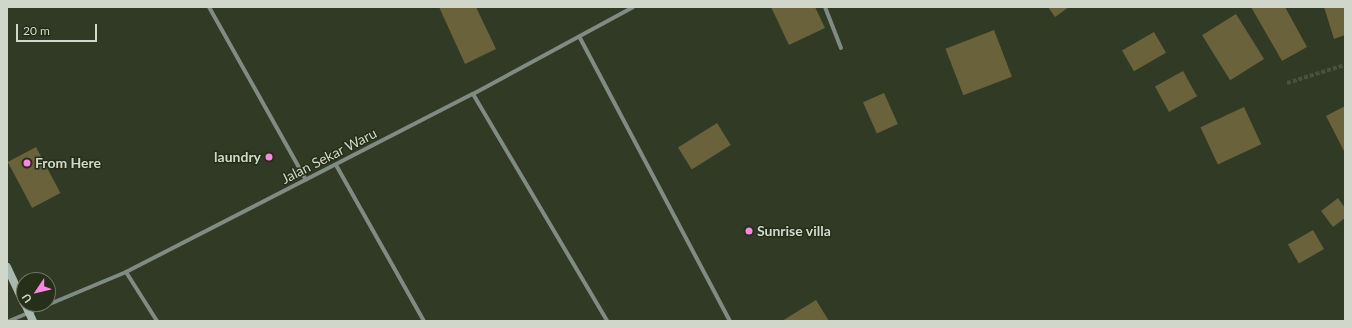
<!DOCTYPE html>
<html>
<head>
<meta charset="utf-8">
<style>
  body { margin:0 }
  #map { position:relative; width:1352px; height:328px; overflow:hidden; background:#303a24; font-family:Lato,sans-serif }
  div>[style] { position:absolute }
  .building>* { inset:0; background:#6a623b; transform-origin:0 0 }
  .street-tunnel>* { height:4px; margin-top:-2px; transform-origin:0; background:repeating-linear-gradient(90deg,#48513d 0 4px,transparent 0 6px) }
  .street>* { height:4px; margin:-2px; padding:0 2px; transform-origin:2px; border-radius:2px; background:#7f8b83 }
  .secondary>* { height:8px; margin:-4px; padding:0 4px; transform-origin:4px; border-radius:4px; background:#a8baaf }
  .dots>* { width:11px; height:11px; translate:-50% -50%; box-sizing:border-box; border:2px solid #262f1a; border-radius:50% }
  span { translate:-50% -50%; white-space:nowrap; text-align:center; line-height:1.15; -webkit-text-stroke:3px #262f1a; paint-order:stroke }
  .street-label { font-size:14px; color:#d0d6c9 }
  .poi-label { font-size:14px; color:#d0d6c9; font-weight:700 }
  .right { translate:-100% -50%; text-align:right }
  .left { translate:0 -50%; text-align:left }
  .frame { position:absolute; inset:0; border:8px solid #d0d6c9; pointer-events:none }
  .north { position:absolute; left:16px; top:272px; width:40px; height:40px; box-sizing:border-box; background:#262f1a; border:1px solid #6a7260; border-radius:50%; rotate:235deg; font-size:11px; font-weight:700; line-height:16px; text-align:center; color:#d0d6c9 }
  .north::after { content:''; display:block; margin:auto; width:14px; height:18px; background:#fd86e2; clip-path:polygon(50% 0,100% 100%,50% 72%,0 100%) }
  .scale { position:absolute; left:16px; top:24px; width:81px; height:18px; box-sizing:border-box; border:2px solid #d0d6c9; border-top:0; padding-left:5px; font-size:12px; line-height:14px; white-space:nowrap; color:#d0d6c9; -webkit-text-stroke:3px #262f1a; paint-order:stroke }
</style>
</head>
<body>
<div id="map">
  <div class="building">
    <i style="clip-path:polygon(439px 7px,476px 7px,496px 49px,465px 64px)"></i>
    <i style="clip-path:polygon(771px 7px,815px 7px,825px 28px,789px 45px)"></i>
    <i style="clip-path:polygon(1048px 7px,1069px 7px,1055px 17px)"></i>
    <i style="clip-path:polygon(1251px 7px,1285px 7px,1307px 47px,1282px 61px)"></i>
    <i style="clip-path:polygon(1324px 7px,1345px 7px,1345px 35px,1334px 39px)"></i>
    <i style="left:1236px;top:14px;width:53px;height:40px;rotate:58deg"></i>
    <i style="left:994px;top:30px;width:50px;height:52px;rotate:69deg"></i>
    <i style="left:1154px;top:32px;width:24px;height:37px;rotate:60deg"></i>
    <i style="left:1183px;top:71px;width:29px;height:32px;rotate:61deg"></i>
    <i style="left:884px;top:93px;width:34px;height:23px;rotate:66deg"></i>
    <i style="clip-path:polygon(1345px 106px,1345px 153px,1326px 116px)"></i>
    <i style="left:1244px;top:107px;width:41px;height:48px;rotate:65deg"></i>
    <i style="left:717px;top:123px;width:26px;height:46px;rotate:58deg"></i>
    <i style="left:36px;top:147px;width:52px;height:32px;rotate:62deg"></i>
    <i style="clip-path:polygon(1338px 198px,1345px 208px,1345px 218px,1333px 227px,1321px 211px)"></i>
    <i style="left:1313px;top:230px;width:22px;height:29px;rotate:60deg"></i>
    <i style="clip-path:polygon(816px 300px,829px 321px,782px 321px)"></i>
  </div>
  <div class="street-tunnel">
    <i style="left:1287px;top:83px;width:61px;rotate:-17.2deg"></i>
  </div>
  <div class="street">
    <i style="left:209px;top:7px;width:198px;rotate:60.7deg"></i>
    <i style="left:825px;top:7px;width:44px;rotate:68.7deg"></i>
    <i style="left:580px;top:38px;width:320px;rotate:62.1deg"></i>
    <i style="left:473px;top:94px;width:264px;rotate:59.4deg"></i>
    <i style="left:336px;top:165px;width:179px;rotate:60.6deg"></i>
    <i style="left:126px;top:272px;width:58px;rotate:57.7deg"></i>
    <i style="left:9px;top:321px;width:127px;rotate:-22.7deg"></i>
    <i style="left:126px;top:272px;width:390px;rotate:-27.2deg"></i>
    <i style="left:473px;top:94px;width:182px;rotate:-28.5deg"></i>
  </div>
  <div class="secondary">
    <i style="left:7px;top:267px;width:40px;rotate:65deg"></i>
    <i style="left:25px;top:304px;width:19px;rotate:65deg"></i>
  </div>
  <div class="dots">
    <i style="left:269px;top:157px;background:#fd86e2"></i>
    <i style="left:27px;top:163px;background:#fd86e2"></i>
    <i style="left:749px;top:231px;background:#fd86e2"></i>
  </div>
  <div class="street-label">
    <span style="left:329px;top:156px;rotate:-27deg">Jalan Sekar Waru</span>
  </div>
  <div class="poi-label">
    <span class="right" style="left:261px;top:157px">laundry</span>
    <span class="left" style="left:35px;top:163px">From Here</span>
    <span class="left" style="left:757px;top:231px">Sunrise villa</span>
  </div>
  <div class="frame"></div>
  <div class="north">U</div>
  <div class="scale">20 m</div>
</div>
</body>
</html>
